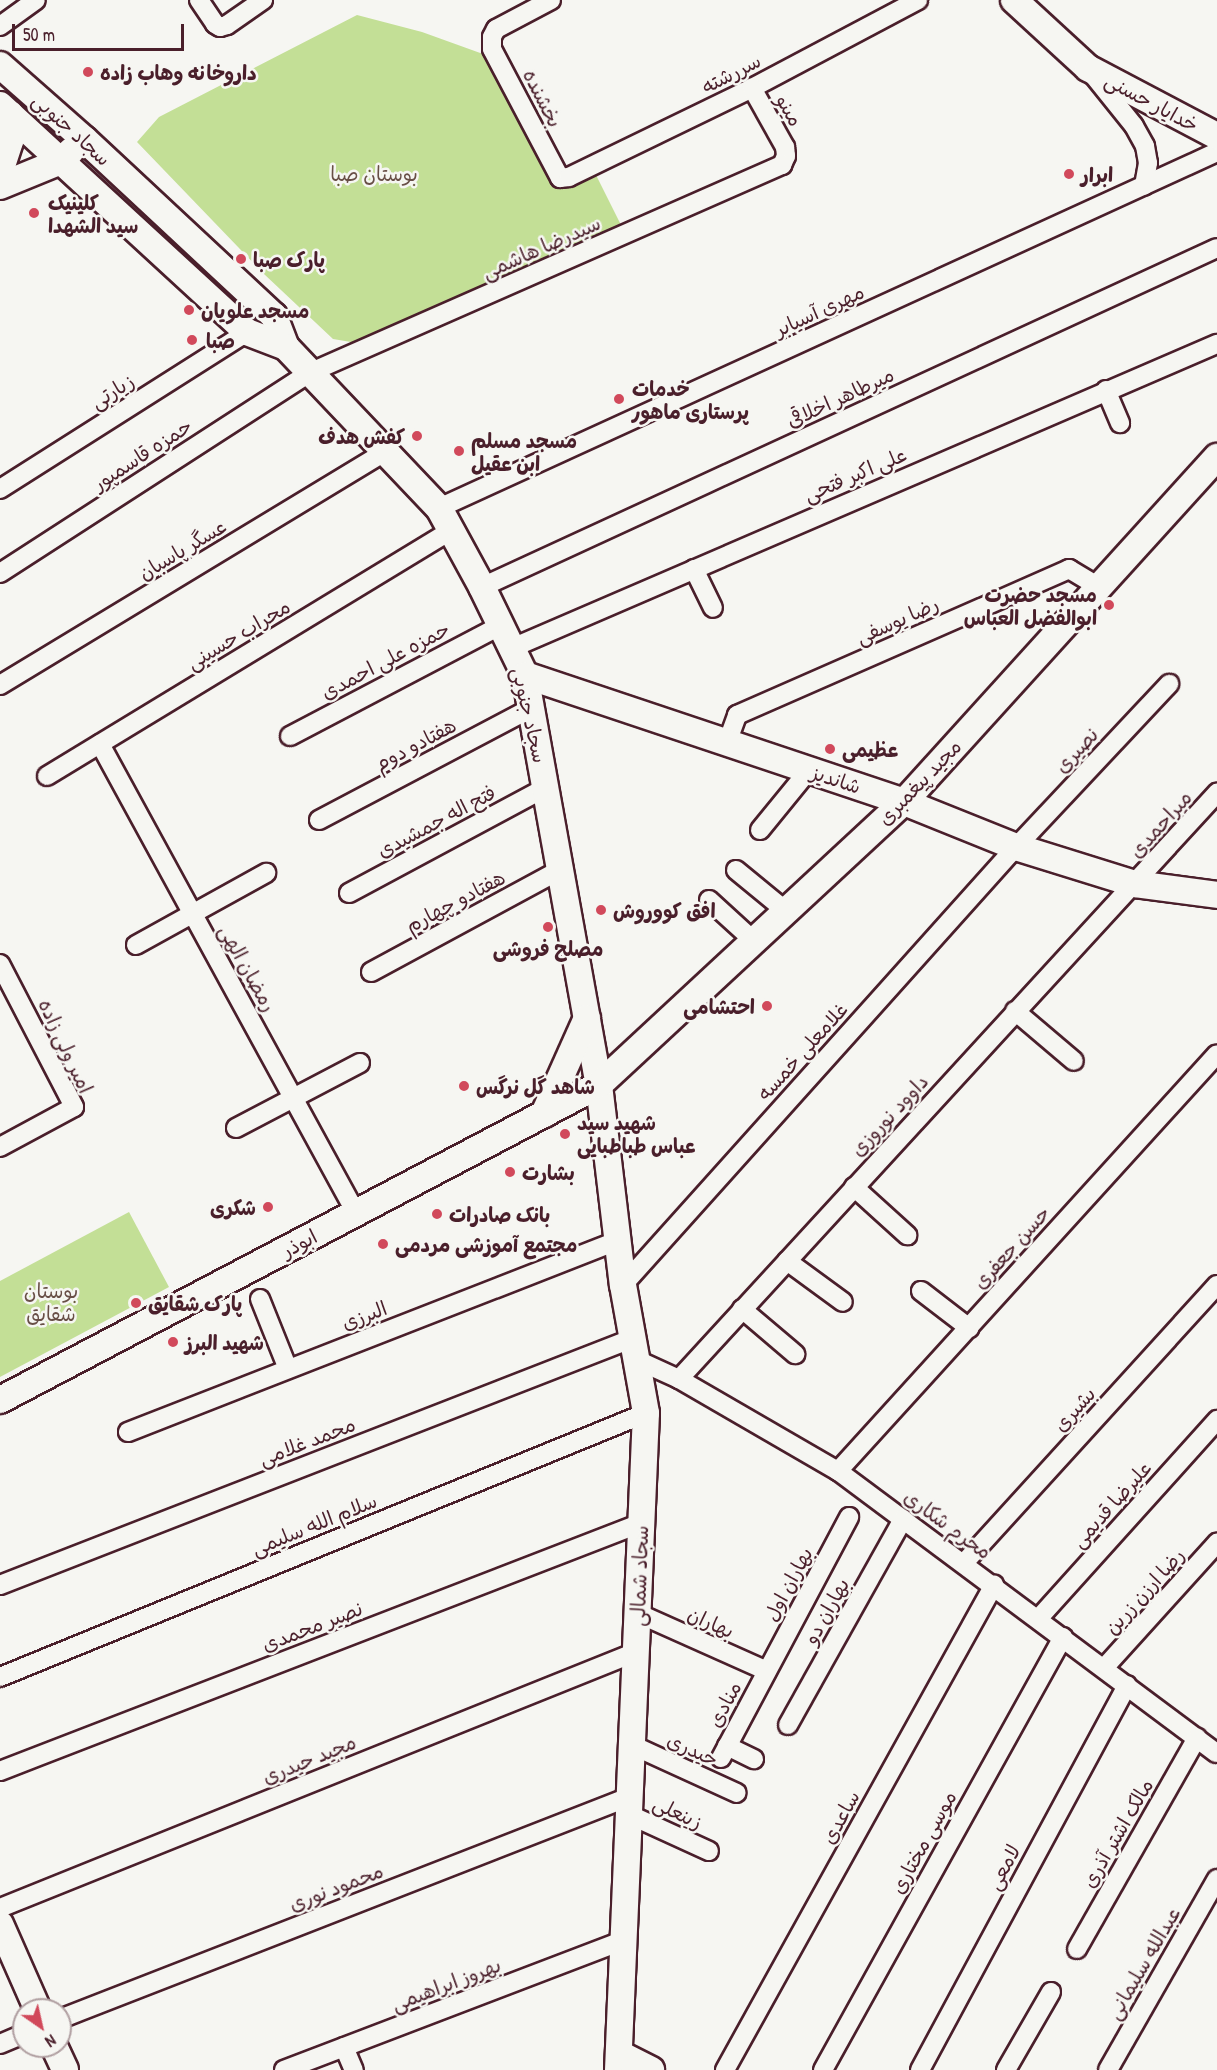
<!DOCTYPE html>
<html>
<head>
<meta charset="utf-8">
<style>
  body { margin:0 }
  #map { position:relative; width:1217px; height:2070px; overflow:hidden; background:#f6f6f2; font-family:"Patrick Hand","Playpen Sans Arabic",sans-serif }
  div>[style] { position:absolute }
  .green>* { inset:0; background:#c3df96 }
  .roads { filter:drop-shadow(2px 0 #4a1f2b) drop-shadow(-2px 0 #4a1f2b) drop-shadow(0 2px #4a1f2b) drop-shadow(0 -2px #4a1f2b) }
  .street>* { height:18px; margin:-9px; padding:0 9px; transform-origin:9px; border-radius:9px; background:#f6f6f2 }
  .secondary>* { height:26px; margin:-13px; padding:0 13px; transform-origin:13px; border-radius:13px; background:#f6f6f2 }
  .dots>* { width:16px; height:16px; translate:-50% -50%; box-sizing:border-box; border:3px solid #f6f6f2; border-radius:50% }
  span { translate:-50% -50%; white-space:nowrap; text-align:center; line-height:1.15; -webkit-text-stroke:5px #f6f6f2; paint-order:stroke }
  .poi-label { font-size:20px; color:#4a1f2b; font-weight:700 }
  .left { translate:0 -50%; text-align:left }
  .right { translate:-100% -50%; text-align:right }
  .street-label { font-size:20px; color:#4a1f2b }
  .park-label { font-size:20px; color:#684f46 }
  .north { position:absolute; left:12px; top:1998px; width:60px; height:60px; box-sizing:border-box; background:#f6f6f2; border:2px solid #b1a0a2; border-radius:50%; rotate:146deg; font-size:16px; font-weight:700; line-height:24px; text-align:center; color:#4a1f2b }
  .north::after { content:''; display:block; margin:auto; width:21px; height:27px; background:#d1495b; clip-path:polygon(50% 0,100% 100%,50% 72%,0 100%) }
  .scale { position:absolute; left:12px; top:24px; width:172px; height:27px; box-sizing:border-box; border:3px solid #4a1f2b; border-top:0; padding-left:8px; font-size:18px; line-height:21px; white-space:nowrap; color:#4a1f2b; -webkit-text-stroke:4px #f6f6f2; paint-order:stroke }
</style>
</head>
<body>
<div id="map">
  <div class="green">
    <i style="clip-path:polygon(357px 15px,422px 32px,483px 54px,532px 147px,550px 174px,588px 159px,622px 227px,357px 343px,333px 339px,264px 274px,137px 142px,159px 117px)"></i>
    <i style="clip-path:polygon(129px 1212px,169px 1287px,0 1377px,0 1281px)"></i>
  </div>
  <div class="roads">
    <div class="street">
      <i style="left:199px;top:0;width:29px;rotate:56deg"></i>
      <i style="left:215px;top:24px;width:6px;rotate:31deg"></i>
      <i style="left:220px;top:27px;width:7px;rotate:-16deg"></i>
      <i style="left:227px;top:25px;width:44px;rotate:-34.8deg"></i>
      <i style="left:551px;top:0;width:62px;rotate:152.2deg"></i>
      <i style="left:496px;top:29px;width:9px;rotate:117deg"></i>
      <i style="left:492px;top:37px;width:12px;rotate:90deg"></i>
      <i style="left:492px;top:49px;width:146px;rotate:62.2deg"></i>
      <i style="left:560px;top:178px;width:9px;rotate:-6deg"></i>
      <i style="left:569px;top:177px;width:203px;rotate:-25.9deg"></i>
      <i style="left:752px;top:88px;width:188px;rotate:-27.9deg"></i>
      <i style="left:0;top:26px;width:44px;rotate:-35.8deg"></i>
      <i style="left:1090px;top:71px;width:70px;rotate:51.3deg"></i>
      <i style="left:1134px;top:126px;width:23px;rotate:61deg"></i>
      <i style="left:1145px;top:146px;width:17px;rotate:80deg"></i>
      <i style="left:1148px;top:163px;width:23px;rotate:100deg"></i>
      <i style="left:1106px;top:390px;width:36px;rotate:67deg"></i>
      <i style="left:0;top:489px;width:293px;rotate:-32.4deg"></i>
      <i style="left:439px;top:508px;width:856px;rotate:-24.59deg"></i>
      <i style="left:694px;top:569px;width:43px;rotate:64deg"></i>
      <i style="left:0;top:573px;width:368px;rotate:-32.9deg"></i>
      <i style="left:309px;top:373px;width:517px;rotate:-23.74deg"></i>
      <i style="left:782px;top:165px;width:10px;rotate:-66deg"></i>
      <i style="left:786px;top:156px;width:9px;rotate:-96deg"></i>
      <i style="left:785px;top:147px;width:68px;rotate:-119.2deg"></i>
      <i style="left:482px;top:587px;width:809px;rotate:-24.76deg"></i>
      <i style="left:512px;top:648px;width:768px;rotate:-23.33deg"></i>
      <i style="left:0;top:685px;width:451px;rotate:-31.2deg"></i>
      <i style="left:290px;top:736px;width:238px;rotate:-27.7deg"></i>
      <i style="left:727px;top:743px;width:30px;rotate:-70deg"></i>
      <i style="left:737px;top:715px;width:363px;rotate:-23.7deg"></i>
      <i style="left:1069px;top:569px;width:35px;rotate:31deg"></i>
      <i style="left:100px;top:744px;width:534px;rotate:61.37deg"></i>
      <i style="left:47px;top:776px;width:474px;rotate:-31.3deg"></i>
      <i style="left:319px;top:820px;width:240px;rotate:-27.8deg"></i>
      <i style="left:760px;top:830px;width:77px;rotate:-50.8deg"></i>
      <i style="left:736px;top:870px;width:65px;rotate:39.4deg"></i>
      <i style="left:349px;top:893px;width:222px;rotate:-28.2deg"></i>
      <i style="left:709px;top:900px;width:61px;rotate:42.3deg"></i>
      <i style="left:136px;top:945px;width:149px;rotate:-29deg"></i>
      <i style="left:0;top:964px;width:161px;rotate:62.6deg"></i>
      <i style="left:74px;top:1107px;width:84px;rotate:151.6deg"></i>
      <i style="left:371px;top:972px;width:215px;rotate:-28.4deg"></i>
      <i style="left:1015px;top:1011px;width:77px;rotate:40.3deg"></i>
      <i style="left:236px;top:1128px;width:140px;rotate:-27.7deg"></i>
      <i style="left:854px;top:1187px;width:72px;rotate:42.2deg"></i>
      <i style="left:787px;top:1261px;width:69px;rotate:36.2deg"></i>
      <i style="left:623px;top:1285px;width:588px;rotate:-48.1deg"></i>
      <i style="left:1016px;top:847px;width:224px;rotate:-46.8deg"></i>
      <i style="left:921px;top:1291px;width:61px;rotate:37.6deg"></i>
      <i style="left:260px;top:1299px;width:75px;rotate:68.2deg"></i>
      <i style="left:742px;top:1309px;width:70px;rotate:40.3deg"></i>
      <i style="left:635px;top:1359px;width:48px;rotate:24.4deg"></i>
      <i style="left:679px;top:1379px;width:184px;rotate:30.1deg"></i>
      <i style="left:838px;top:1471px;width:472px;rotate:36.7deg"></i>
      <i style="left:679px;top:1379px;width:796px;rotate:-47.45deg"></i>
      <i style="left:128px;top:1432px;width:525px;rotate:-21.34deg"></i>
      <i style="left:838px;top:1471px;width:563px;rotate:-47.73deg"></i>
      <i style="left:964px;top:1563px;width:376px;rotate:-47.7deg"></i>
      <i style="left:0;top:1585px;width:677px;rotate:-21.3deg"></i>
      <i style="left:637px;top:1613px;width:142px;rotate:24deg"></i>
      <i style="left:1038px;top:1619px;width:268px;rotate:-48deg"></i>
      <i style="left:1104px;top:1668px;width:169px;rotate:-47.9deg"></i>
      <i style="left:0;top:1677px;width:698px;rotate:-22.23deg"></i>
      <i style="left:788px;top:1725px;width:236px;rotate:-60.8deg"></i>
      <i style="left:632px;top:1745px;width:115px;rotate:24.6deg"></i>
      <i style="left:727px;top:1746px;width:30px;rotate:26deg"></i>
      <i style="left:721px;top:1758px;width:273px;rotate:-62deg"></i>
      <i style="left:0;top:1771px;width:687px;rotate:-21.15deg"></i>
      <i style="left:628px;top:1814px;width:89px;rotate:24.6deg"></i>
      <i style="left:0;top:1908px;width:686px;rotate:-21.93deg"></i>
      <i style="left:1077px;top:1949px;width:243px;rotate:-60.4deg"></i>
      <i style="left:60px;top:2019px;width:611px;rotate:-21.31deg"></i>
      <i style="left:0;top:2044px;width:26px;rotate:-23deg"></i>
      <i style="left:344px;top:2047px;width:25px;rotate:67deg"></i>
      <i style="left:284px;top:2070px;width:364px;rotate:-20.9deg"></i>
      <i style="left:725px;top:2070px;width:555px;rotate:-60.99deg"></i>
      <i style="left:823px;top:2070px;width:495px;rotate:-61deg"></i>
      <i style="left:920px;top:2070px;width:437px;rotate:-61.7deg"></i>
      <i style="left:1006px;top:2070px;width:90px;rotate:-60deg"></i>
      <i style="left:1108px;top:2070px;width:220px;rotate:-60.3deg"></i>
    </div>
    <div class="secondary">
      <i style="left:1014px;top:0;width:100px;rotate:42.6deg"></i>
      <i style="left:1088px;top:68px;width:146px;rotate:27.8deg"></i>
      <i style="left:0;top:65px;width:112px;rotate:41.4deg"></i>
      <i style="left:84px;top:139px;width:260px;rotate:43deg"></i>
      <i style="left:274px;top:316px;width:33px;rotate:69deg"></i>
      <i style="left:286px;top:347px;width:222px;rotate:46.5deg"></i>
      <i style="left:439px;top:508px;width:90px;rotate:61.4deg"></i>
      <i style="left:482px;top:587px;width:98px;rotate:64deg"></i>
      <i style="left:525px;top:675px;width:417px;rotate:79.8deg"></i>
      <i style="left:599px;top:1085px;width:201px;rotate:83.2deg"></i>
      <i style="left:623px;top:1285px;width:130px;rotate:79.8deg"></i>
      <i style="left:646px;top:1413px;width:658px;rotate:92.44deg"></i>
      <i style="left:0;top:105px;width:335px;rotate:42.6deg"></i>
      <i style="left:247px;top:332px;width:42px;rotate:21deg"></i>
      <i style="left:0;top:172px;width:33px;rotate:-72deg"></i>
      <i style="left:10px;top:141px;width:27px;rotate:-90deg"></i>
      <i style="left:0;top:186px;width:66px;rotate:-22.3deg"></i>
      <i style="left:61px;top:161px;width:14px;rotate:-45deg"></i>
      <i style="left:525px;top:675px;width:400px;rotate:18.5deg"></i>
      <i style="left:904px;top:802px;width:121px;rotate:21.9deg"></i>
      <i style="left:1016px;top:847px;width:125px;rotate:17.3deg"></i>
      <i style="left:1135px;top:884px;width:83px;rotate:7.6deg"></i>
      <i style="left:544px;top:1114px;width:105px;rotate:-65.9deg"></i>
      <i style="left:0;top:1400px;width:677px;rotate:-27.74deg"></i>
      <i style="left:599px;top:1085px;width:416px;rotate:-42.9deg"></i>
      <i style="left:904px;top:802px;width:466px;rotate:-47.8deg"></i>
      <i style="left:0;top:1924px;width:94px;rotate:66.2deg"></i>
      <i style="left:54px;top:2046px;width:26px;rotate:65deg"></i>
      <i style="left:620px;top:2054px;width:35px;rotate:27deg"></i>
    </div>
  </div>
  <div class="dots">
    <i style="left:88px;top:72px;background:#d1495b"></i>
    <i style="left:1069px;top:174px;background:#d1495b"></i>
    <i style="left:34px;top:213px;background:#d1495b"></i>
    <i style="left:241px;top:259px;background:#d1495b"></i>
    <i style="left:189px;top:310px;background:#d1495b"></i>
    <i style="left:192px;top:340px;background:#d1495b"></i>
    <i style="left:619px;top:399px;background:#d1495b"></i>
    <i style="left:417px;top:436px;background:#d1495b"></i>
    <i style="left:459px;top:451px;background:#d1495b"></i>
    <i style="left:1109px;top:605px;background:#d1495b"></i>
    <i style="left:830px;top:749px;background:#d1495b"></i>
    <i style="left:601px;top:910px;background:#d1495b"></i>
    <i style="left:548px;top:927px;background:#d1495b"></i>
    <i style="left:767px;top:1006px;background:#d1495b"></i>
    <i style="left:464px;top:1086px;background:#d1495b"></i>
    <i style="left:565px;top:1134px;background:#d1495b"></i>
    <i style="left:510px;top:1172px;background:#d1495b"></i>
    <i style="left:268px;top:1207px;background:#d1495b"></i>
    <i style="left:437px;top:1214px;background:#d1495b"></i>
    <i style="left:383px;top:1244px;background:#d1495b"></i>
    <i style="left:136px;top:1303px;background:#d1495b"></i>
    <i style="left:173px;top:1342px;background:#d1495b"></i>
  </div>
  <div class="poi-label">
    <span class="left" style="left:100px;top:72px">داروخانه وهاب زاده</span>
    <span class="left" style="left:1081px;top:174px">ابرار</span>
    <span class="left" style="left:48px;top:214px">کلینیک<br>سید الشهدا</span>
    <span class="left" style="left:253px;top:259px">پارک صبا</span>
    <span class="left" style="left:201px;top:310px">مسجد علویان</span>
    <span class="left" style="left:206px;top:340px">صبا</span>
    <span class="left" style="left:632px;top:400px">خدمات<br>پرستاری ماهور</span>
    <span class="right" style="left:405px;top:436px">کفش هدف</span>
    <span class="left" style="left:471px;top:452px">مسجد مسلم<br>ابن عقیل</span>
    <span class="right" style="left:1097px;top:606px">مسجد حضرت<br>ابوالفضل العباس</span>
    <span class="left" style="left:842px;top:749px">عظیمی</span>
    <span class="left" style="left:613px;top:910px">افق کووروش</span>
    <span style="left:548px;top:948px">مصلح فروشی</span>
    <span class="right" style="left:755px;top:1006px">احتشامی</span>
    <span class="left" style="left:476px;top:1086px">شاهد گل نرگس</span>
    <span class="left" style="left:577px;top:1134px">شهید سید<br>عباس طباطبایی</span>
    <span class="left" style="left:522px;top:1172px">بشارت</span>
    <span class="right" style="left:256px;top:1207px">شکری</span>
    <span class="left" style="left:449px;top:1214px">بانک صادرات</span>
    <span class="left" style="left:395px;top:1244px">مجتمع آموزشی مردمی</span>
    <span class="left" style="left:148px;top:1303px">پارک شقایق</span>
    <span class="left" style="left:185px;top:1342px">شهید البرز</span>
  </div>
  <div class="street-label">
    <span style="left:731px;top:73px;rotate:-27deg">سررشته</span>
    <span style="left:543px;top:98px;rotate:63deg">بخشنده</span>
    <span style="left:1152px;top:102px;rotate:28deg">خدایار حسنی</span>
    <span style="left:790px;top:110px;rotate:61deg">مینو</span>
    <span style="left:72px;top:129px;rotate:42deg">سجاد جنوبی</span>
    <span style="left:541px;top:247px;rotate:-24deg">سیدرضا هاشمی</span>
    <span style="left:819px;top:310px;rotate:-25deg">مهری آسیابر</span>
    <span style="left:112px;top:391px;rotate:-32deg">زیارتی</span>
    <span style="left:840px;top:397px;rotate:-25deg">میرطاهر اخلاقی</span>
    <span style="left:142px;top:454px;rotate:-33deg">حمزه قاسمپور</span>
    <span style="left:855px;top:474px;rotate:-23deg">علی اکبر فتحی</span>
    <span style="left:182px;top:549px;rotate:-31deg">عسگر پاسبان</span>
    <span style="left:897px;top:620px;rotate:-24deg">رضا یوسفی</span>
    <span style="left:238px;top:634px;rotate:-31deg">محراب حسینی</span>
    <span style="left:385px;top:660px;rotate:-28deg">حمزه علی احمدی</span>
    <span style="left:530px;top:715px;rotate:77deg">سجاد جنوبی</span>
    <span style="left:415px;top:744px;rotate:-28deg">هفتادو دوم</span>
    <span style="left:1076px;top:750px;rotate:-47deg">نصیری</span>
    <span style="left:836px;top:779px;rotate:18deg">شاندیز</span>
    <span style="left:919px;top:782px;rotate:-46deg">مجید پیغمبری</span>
    <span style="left:436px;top:821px;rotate:-28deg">فتح اله جمشیدی</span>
    <span style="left:1160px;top:824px;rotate:-48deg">میراحمدی</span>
    <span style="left:455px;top:901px;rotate:-28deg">هفتادو چهارم</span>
    <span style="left:248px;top:968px;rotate:61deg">رمضان الهی</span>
    <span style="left:66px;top:1046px;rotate:65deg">امیر ولی زاده</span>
    <span style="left:802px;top:1051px;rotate:-48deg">غلامعلی خمسه</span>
    <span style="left:889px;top:1115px;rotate:-47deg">داوود نوروزی</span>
    <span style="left:299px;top:1243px;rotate:-28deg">ابوذر</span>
    <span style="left:1011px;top:1247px;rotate:-48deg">حسن جعفری</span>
    <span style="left:364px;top:1315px;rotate:-21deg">البرزی</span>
    <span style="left:1074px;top:1409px;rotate:-48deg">بشیری</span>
    <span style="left:307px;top:1441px;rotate:-21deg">محمد غلامی</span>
    <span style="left:1111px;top:1504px;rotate:-48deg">علیرضا قدیمی</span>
    <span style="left:314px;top:1524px;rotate:-22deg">سلام الله سلیمی</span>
    <span style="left:948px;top:1524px;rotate:36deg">محرم شکاری</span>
    <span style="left:639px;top:1576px;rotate:-88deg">سجاد شمالی</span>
    <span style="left:788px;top:1584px;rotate:-62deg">بهاران اول</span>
    <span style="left:1144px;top:1591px;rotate:-48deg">رضا ارزن زرین</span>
    <span style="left:826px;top:1611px;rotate:-61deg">بهاران دو</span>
    <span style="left:711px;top:1622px;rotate:24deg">بهاران</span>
    <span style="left:312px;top:1626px;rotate:-21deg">نصیر محمدی</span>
    <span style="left:724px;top:1704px;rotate:-62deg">منادی</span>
    <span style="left:693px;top:1749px;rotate:24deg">حیدری</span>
    <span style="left:309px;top:1759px;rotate:-22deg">مجید حیدری</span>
    <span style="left:678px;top:1812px;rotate:25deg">زینعلی</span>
    <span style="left:840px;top:1817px;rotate:-61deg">ساعدی</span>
    <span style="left:1117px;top:1833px;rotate:-60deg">مالک اشتر آذری</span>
    <span style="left:923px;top:1842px;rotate:-61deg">موسی مختاری</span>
    <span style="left:1003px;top:1867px;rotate:-62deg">لامعی</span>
    <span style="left:336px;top:1887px;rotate:-21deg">محمود نوری</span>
    <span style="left:1143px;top:1963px;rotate:-60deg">عبدالله سلیمانی</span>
    <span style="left:446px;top:1984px;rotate:-21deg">بهروز ابراهیمی</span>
  </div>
  <div class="park-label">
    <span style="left:374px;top:173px">بوستان صبا</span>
    <span style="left:51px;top:1302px">بوستان<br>شقایق</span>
  </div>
  <div class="north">N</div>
  <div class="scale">50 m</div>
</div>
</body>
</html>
